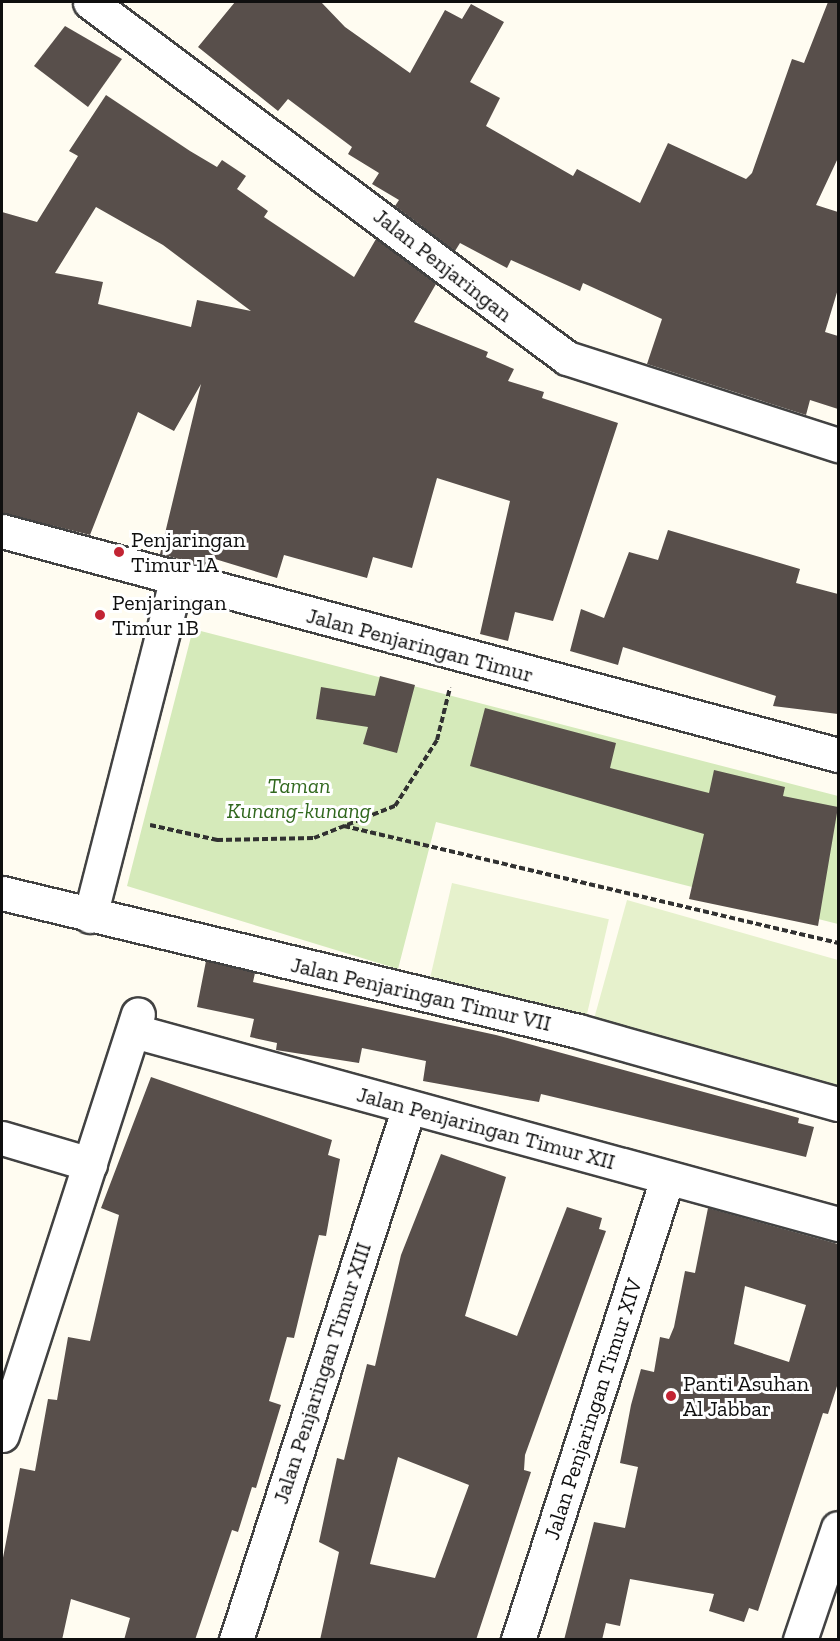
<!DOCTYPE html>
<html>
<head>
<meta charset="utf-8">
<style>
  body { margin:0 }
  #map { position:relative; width:840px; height:1641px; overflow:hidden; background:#fffcf1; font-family:"Zilla Slab",serif }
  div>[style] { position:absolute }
  .green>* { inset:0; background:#d5eaba }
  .pitch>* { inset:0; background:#e6f1cc; transform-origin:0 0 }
  .building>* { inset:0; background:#584f4b }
  .path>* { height:4px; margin-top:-2px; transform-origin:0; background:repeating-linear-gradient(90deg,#313131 0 6px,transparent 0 9px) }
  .roads { filter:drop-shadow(2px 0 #424242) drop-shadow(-2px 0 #424242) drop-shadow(0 2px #424242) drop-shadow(0 -2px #424242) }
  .minor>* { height:33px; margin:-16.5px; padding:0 16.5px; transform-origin:16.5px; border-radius:16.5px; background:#fff }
  .dots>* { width:16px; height:16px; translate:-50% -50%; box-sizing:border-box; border:3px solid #fff; border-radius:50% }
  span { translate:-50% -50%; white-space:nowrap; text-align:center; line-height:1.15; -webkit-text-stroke:6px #fff; paint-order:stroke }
  .street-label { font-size:22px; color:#0f0f0f }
  .poi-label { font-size:22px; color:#0f0f0f }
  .left { translate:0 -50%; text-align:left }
  .park-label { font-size:22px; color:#31681e; font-style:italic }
  .frame { position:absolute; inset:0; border:3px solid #0f0f0f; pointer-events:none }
</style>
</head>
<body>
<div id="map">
  <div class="green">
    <i style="clip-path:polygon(193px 629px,838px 796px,838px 924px,436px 822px,398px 969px,127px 886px)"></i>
  </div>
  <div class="pitch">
    <i style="left:452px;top:883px;width:161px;height:98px;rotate:13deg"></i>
    <i style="clip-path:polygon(627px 900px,838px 960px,837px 1089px,594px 1019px)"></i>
  </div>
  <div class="building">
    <i style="clip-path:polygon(235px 2px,321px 2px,345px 27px,410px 73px,445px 10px,462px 19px,471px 4px,504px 22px,470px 82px,500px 98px,486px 126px,573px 176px,577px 169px,640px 203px,668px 143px,746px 179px,752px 173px,792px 59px,804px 63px,828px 2px,838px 2px,838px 158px,816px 205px,838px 212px,838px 289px,825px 332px,838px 336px,838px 409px,810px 400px,806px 415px,647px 364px,662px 319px,583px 283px,580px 291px,511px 260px,507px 268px,460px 243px,455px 251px,395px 206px,399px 200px,372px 184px,379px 173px,348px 154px,352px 147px,288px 99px,278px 111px,198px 47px)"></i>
    <i style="clip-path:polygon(65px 26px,122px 59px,88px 107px,34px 66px)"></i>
    <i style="clip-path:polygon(evenodd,106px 95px,190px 151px,217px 167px,222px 160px,246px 176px,237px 189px,268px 211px,264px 217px,354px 277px,376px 239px,436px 284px,414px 322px,488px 352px,486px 357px,514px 369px,508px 381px,544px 392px,542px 398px,618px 423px,553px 621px,515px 612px,508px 641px,480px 634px,510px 501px,437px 478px,412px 568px,373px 557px,367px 578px,284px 555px,277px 578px,215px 559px,213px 568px,160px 554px,201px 384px,174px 431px,138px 412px,90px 535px,2px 513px,2px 212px,37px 222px,78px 156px,69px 151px,106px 95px,96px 207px,163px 245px,251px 311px,197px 300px,191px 327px,98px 304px,103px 282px,55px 273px,96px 207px)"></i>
    <i style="clip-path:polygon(668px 530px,800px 569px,796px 583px,838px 594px,838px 714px,773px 706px,776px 696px,623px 647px,618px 665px,570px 651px,581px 609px,604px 618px,629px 552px,658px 560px)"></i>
    <i style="clip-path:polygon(380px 676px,415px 685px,397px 753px,363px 744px,368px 727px,316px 719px,321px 687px,375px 696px)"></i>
    <i style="clip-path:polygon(485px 708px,616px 743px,610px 768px,709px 793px,714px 770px,785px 787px,783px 796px,838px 807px,818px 926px,689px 899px,704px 834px,470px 766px)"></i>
    <i style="clip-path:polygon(206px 961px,255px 973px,253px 982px,496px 1035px,799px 1118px,798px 1123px,814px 1127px,806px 1157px,541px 1094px,539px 1102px,423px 1081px,426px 1061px,362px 1048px,359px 1063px,276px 1050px,277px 1043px,250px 1037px,254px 1019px,197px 1007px)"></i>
    <i style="clip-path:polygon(151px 1077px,332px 1140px,328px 1155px,340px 1159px,326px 1236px,319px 1235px,294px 1338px,287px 1337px,269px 1401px,281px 1405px,256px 1488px,252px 1487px,238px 1532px,232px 1530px,195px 1640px,124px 1640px,130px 1618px,71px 1599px,62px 1640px,2px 1640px,2px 1563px,20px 1468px,35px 1471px,48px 1399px,57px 1400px,68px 1337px,90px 1341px,119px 1215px,101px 1208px)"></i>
    <i style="clip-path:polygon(evenodd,441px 1154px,506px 1177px,465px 1316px,517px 1336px,567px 1207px,602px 1218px,599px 1229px,606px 1231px,525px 1455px,524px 1470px,531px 1472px,476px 1640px,320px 1640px,339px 1552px,319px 1542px,337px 1458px,344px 1460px,367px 1364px,375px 1366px,401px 1255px,441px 1154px,398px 1457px,469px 1485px,435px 1578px,370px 1564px,398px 1457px)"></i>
    <i style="clip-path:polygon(evenodd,708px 1208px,838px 1244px,838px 1383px,828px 1414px,823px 1413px,758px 1611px,749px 1608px,744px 1622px,709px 1611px,714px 1594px,630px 1579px,620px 1626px,606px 1623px,602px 1640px,564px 1640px,594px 1522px,625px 1528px,638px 1467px,620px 1463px,631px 1405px,641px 1369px,654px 1372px,660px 1337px,669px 1339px,674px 1327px,685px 1271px,695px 1273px,708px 1208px,745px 1286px,806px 1305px,789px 1362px,734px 1344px,745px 1286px)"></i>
  </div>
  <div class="path">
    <i style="left:150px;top:825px;width:69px;rotate:12.6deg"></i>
    <i style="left:217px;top:840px;width:97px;rotate:-1.2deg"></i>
    <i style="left:314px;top:838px;width:87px;rotate:-21.6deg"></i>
    <i style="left:395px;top:806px;width:78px;rotate:-57.5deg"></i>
    <i style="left:437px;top:740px;width:54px;rotate:-76deg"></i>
    <i style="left:344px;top:826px;width:508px;rotate:13.32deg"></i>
  </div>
  <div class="roads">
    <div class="minor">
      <i style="left:90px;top:2px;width:595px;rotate:36.74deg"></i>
      <i style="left:567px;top:358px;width:285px;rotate:17.8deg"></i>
      <i style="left:2px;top:531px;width:865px;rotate:15deg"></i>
      <i style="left:2px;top:893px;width:592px;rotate:13.47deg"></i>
      <i style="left:578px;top:1031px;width:270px;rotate:15.7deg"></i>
      <i style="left:90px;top:916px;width:347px;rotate:-75.6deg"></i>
      <i style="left:134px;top:1031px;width:730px;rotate:15.33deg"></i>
      <i style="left:2px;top:1138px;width:92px;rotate:16.5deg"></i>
      <i style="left:2px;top:1435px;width:442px;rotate:-72.1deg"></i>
      <i style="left:236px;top:1640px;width:560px;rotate:-72.02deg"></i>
      <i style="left:518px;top:1640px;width:485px;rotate:-72.1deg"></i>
      <i style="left:800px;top:1640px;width:118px;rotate:-71.3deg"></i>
    </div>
  </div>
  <div class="dots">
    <i style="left:119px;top:552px;background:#c22433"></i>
    <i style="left:100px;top:615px;background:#c22433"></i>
    <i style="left:671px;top:1396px;background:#c22433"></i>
  </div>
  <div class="street-label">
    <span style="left:443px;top:265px;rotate:38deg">Jalan Penjaringan</span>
    <span style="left:420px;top:645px;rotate:15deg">Jalan Penjaringan Timur</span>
    <span style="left:421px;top:994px;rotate:13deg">Jalan Penjaringan Timur VII</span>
    <span style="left:486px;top:1128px;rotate:15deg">Jalan Penjaringan Timur XII</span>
    <span style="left:322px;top:1373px;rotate:-72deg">Jalan Penjaringan Timur XIII</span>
    <span style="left:593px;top:1409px;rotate:-72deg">Jalan Penjaringan Timur XIV</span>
  </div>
  <div class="poi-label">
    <span class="left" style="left:131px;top:552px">Penjaringan<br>Timur 1A</span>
    <span class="left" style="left:112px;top:615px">Penjaringan<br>Timur 1B</span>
    <span class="left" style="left:683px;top:1396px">Panti Asuhan<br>Al Jabbar</span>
  </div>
  <div class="park-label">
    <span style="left:299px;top:798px">Taman<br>Kunang-kunang</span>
  </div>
  <div class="frame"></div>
</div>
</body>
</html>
